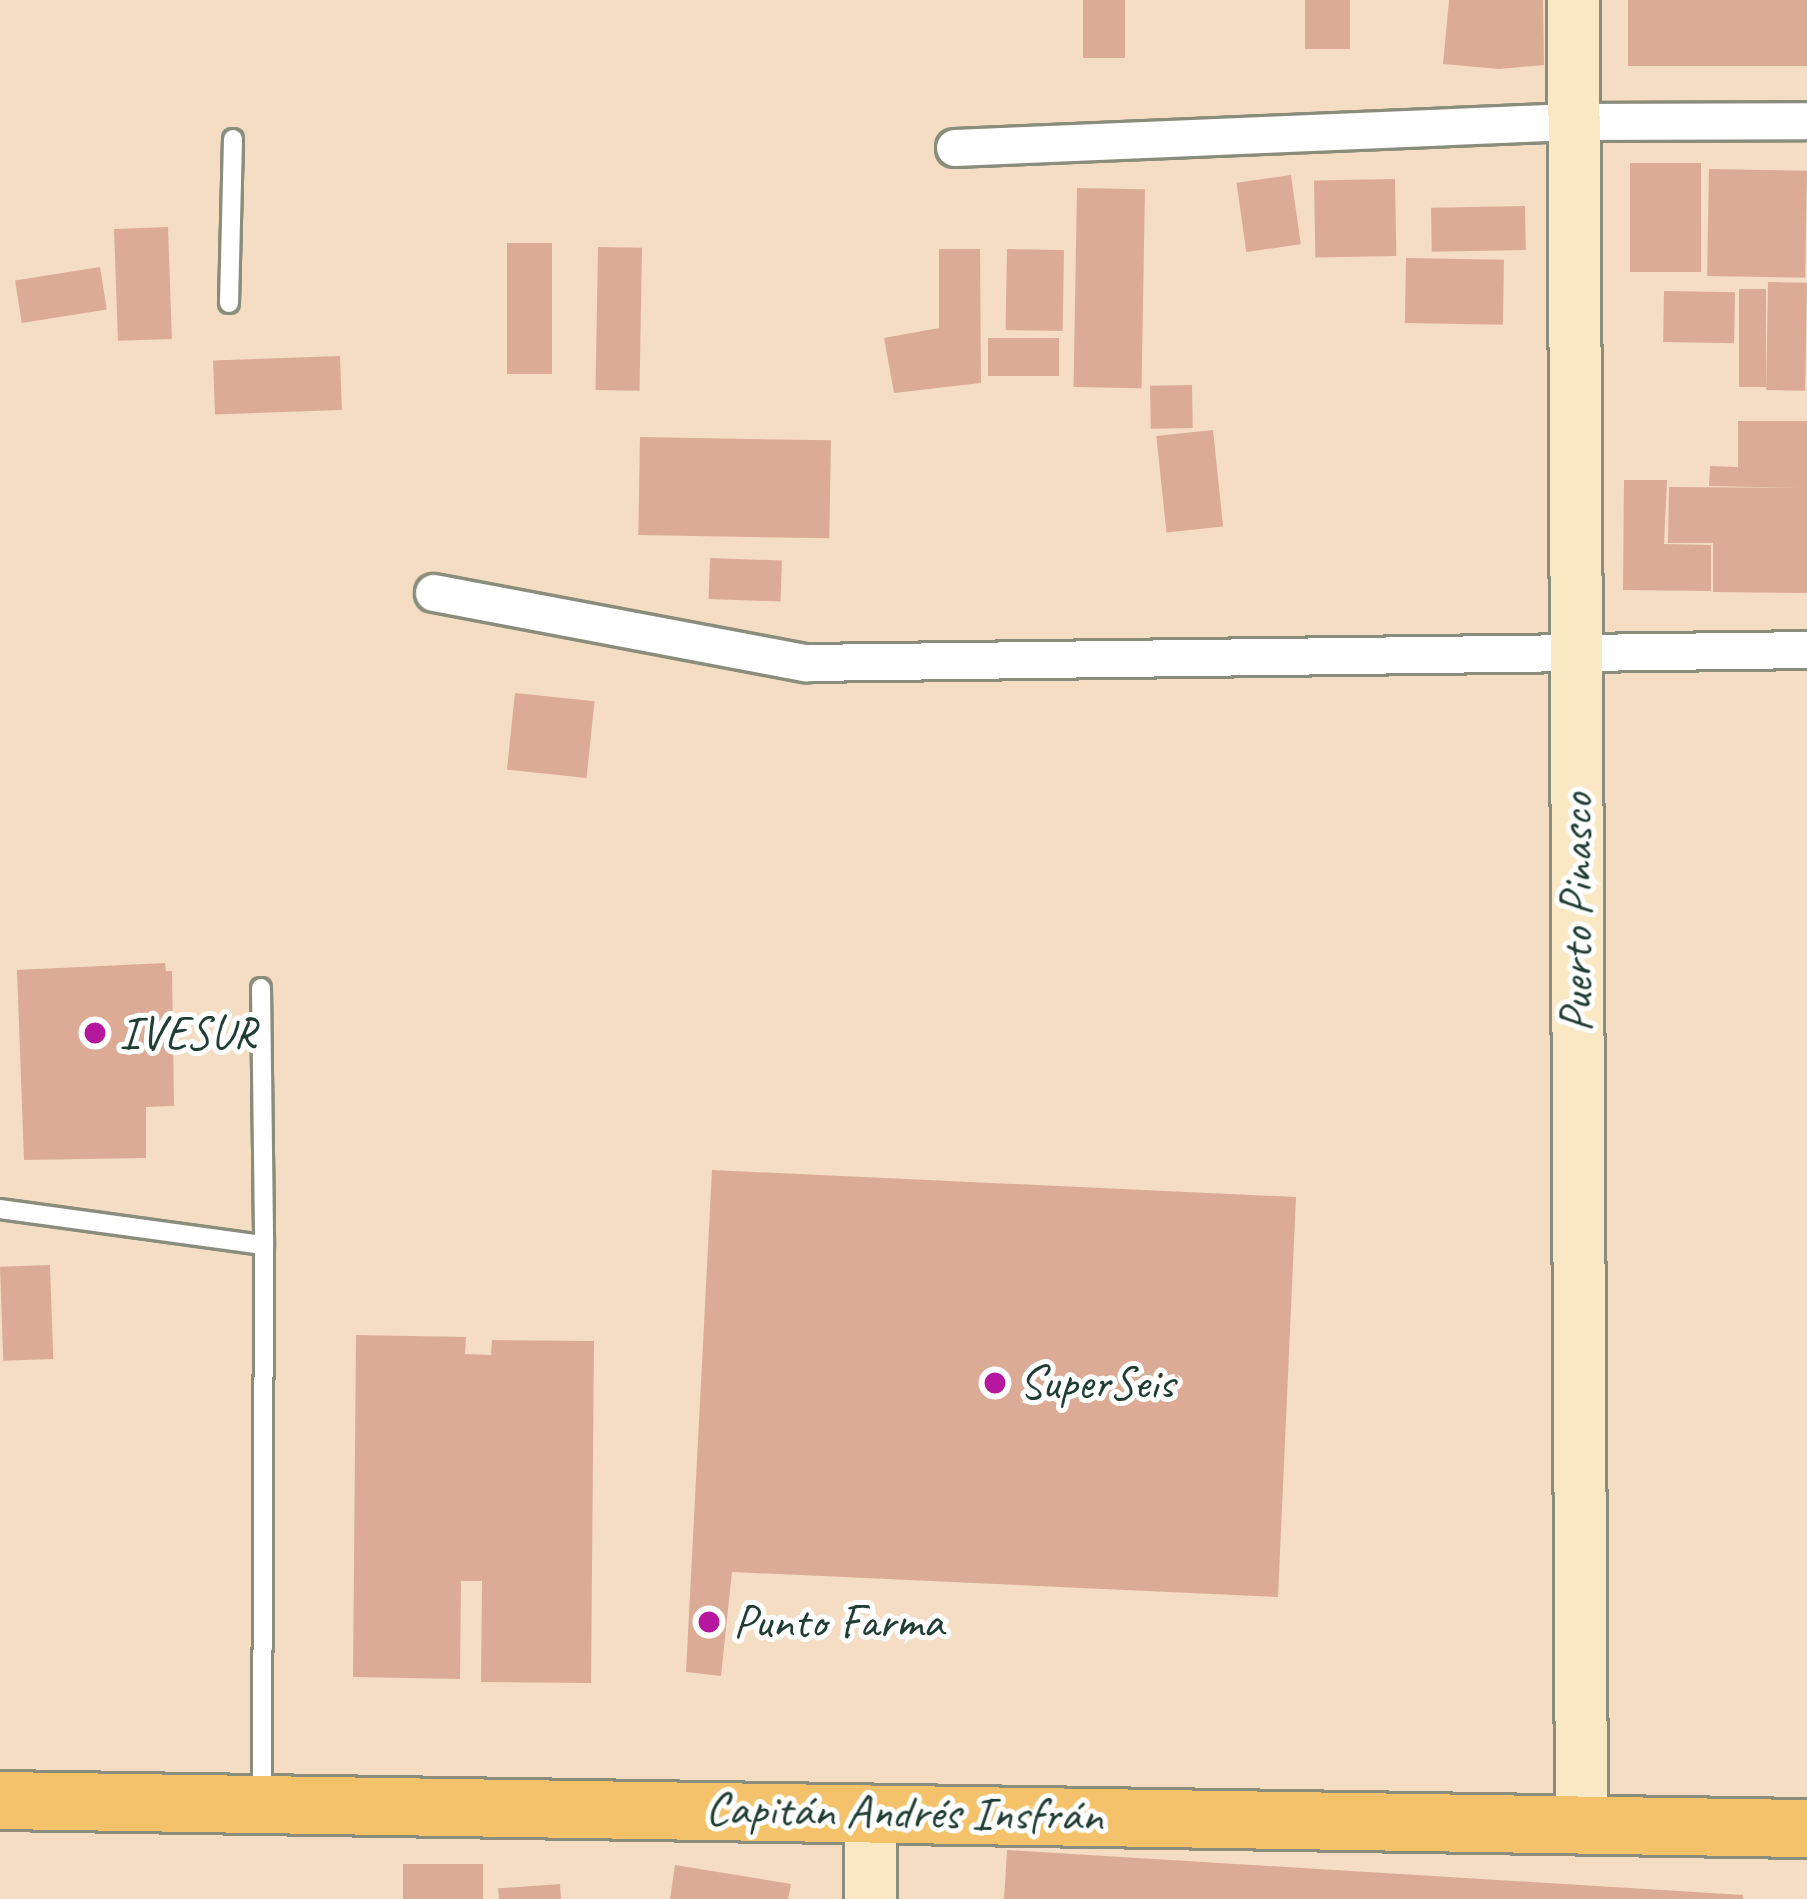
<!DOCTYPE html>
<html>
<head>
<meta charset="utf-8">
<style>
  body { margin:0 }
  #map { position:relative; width:1807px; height:1899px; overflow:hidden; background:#f5ddc3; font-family:Caveat,sans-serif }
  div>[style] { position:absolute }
  .building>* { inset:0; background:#dcab95; transform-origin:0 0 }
  .roads { filter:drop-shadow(3px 0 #8a8d7c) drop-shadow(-3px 0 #8a8d7c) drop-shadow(0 3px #8a8d7c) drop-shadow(0 -3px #8a8d7c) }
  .lane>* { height:18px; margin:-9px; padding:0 9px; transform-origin:9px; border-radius:9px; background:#fff }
  .street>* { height:36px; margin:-18px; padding:0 18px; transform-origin:18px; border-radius:18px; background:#fff }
  .secondary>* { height:51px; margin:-25.5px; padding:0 25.5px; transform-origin:25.5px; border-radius:25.5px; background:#fae7c3 }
  .primary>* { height:57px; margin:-28.5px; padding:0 28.5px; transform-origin:28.5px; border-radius:28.5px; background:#f3c26a }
  .dots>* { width:33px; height:33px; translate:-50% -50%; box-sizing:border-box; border:6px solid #fff; border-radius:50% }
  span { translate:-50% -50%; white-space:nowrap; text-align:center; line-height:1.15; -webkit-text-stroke:10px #fff; paint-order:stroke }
  .street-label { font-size:48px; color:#1f3d34 }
  .poi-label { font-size:48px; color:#1f3d34 }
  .left { translate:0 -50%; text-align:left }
</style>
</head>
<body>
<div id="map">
  <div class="building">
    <i style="left:1083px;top:0;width:42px;height:58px"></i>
    <i style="left:1305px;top:0;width:45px;height:49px"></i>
    <i style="clip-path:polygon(1449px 0,1543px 0,1544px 65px,1499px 69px,1443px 64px)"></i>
    <i style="left:1628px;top:0;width:179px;height:66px"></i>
    <i style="left:1630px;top:163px;width:71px;height:109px"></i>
    <i style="left:1709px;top:169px;width:98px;height:107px;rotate:1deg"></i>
    <i style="left:1291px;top:175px;width:70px;height:55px;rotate:82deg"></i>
    <i style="left:1395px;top:179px;width:77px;height:81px;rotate:89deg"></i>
    <i style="left:1077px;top:188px;width:68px;height:199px;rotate:1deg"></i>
    <i style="left:1525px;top:206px;width:44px;height:94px;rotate:89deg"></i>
    <i style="left:168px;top:227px;width:112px;height:54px;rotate:88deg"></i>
    <i style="left:507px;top:243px;width:45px;height:131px"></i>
    <i style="left:598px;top:247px;width:44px;height:143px;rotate:1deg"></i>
    <i style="clip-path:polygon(939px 249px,980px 249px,981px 383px,894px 393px,884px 338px,939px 328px)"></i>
    <i style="left:1007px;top:249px;width:57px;height:81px;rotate:1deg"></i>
    <i style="left:1406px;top:258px;width:98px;height:65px;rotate:1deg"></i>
    <i style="left:100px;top:267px;width:43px;height:86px;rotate:81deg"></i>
    <i style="left:1768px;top:282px;width:39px;height:108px;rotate:1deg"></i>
    <i style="left:1739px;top:289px;width:27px;height:98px"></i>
    <i style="left:1664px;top:291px;width:71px;height:51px;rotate:1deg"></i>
    <i style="left:988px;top:338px;width:71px;height:38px"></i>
    <i style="left:340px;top:356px;width:54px;height:127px;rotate:88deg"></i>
    <i style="left:1192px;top:385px;width:43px;height:42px;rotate:89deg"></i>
    <i style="clip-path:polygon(1738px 421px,1807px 421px,1807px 593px,1713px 592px,1713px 543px,1668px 543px,1669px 487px,1801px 488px,1709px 486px,1710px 466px,1738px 467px)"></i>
    <i style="left:1213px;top:430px;width:97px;height:57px;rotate:84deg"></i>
    <i style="left:640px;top:437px;width:191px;height:98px;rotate:1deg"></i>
    <i style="clip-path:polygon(1624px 480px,1667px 480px,1664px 544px,1711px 545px,1711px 591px,1623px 590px)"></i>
    <i style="left:710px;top:558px;width:72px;height:41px;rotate:2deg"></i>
    <i style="left:515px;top:693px;width:80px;height:77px;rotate:6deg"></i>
    <i style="clip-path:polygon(165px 963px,166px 971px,172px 971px,174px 1106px,146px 1107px,146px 1158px,24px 1160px,17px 970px)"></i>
    <i style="clip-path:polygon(712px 1170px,1296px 1197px,1278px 1597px,732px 1572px,721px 1676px,686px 1672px)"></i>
    <i style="left:50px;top:1265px;width:94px;height:50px;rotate:88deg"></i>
    <i style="clip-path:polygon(356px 1335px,466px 1337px,465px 1354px,491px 1355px,492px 1340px,594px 1341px,591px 1683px,481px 1682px,482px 1581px,461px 1581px,460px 1679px,353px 1677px)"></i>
    <i style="clip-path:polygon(1007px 1850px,1743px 1895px,1743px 1899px,1004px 1899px)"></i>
    <i style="left:403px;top:1864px;width:80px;height:35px"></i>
    <i style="clip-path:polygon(675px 1865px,791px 1884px,788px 1899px,670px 1899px)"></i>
    <i style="left:560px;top:1884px;width:15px;height:62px;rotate:86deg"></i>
  </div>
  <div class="roads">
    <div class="lane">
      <i style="left:229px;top:303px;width:164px;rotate:-88.6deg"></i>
      <i style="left:261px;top:988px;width:257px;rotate:89.3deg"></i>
      <i style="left:0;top:1209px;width:266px;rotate:7.8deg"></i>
      <i style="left:264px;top:1245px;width:552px;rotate:90.21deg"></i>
    </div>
    <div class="street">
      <i style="left:955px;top:148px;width:617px;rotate:-2.42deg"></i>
      <i style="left:1571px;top:122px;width:236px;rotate:-0.2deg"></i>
      <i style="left:434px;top:593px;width:379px;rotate:10.7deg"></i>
      <i style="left:806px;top:663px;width:1001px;rotate:-0.74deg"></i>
    </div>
    <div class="secondary">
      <i style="left:1573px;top:0;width:1826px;rotate:89.75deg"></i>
      <i style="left:870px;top:1899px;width:86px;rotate:-90deg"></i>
    </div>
    <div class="primary">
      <i style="left:0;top:1800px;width:1807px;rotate:0.89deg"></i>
    </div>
  </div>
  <div class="dots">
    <i style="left:95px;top:1033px;background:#b5179e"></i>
    <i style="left:995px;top:1383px;background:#b5179e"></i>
    <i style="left:709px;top:1622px;background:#b5179e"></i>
  </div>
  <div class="street-label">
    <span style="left:1576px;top:913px;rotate:-90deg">Puerto Pinasco</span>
    <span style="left:904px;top:1812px;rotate:1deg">Capitán Andrés Insfrán</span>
  </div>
  <div class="poi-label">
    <span class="left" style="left:119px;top:1033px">IVESUR</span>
    <span class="left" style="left:1019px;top:1383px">SuperSeis</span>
    <span class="left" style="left:733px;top:1622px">Punto Farma</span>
  </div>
</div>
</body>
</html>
